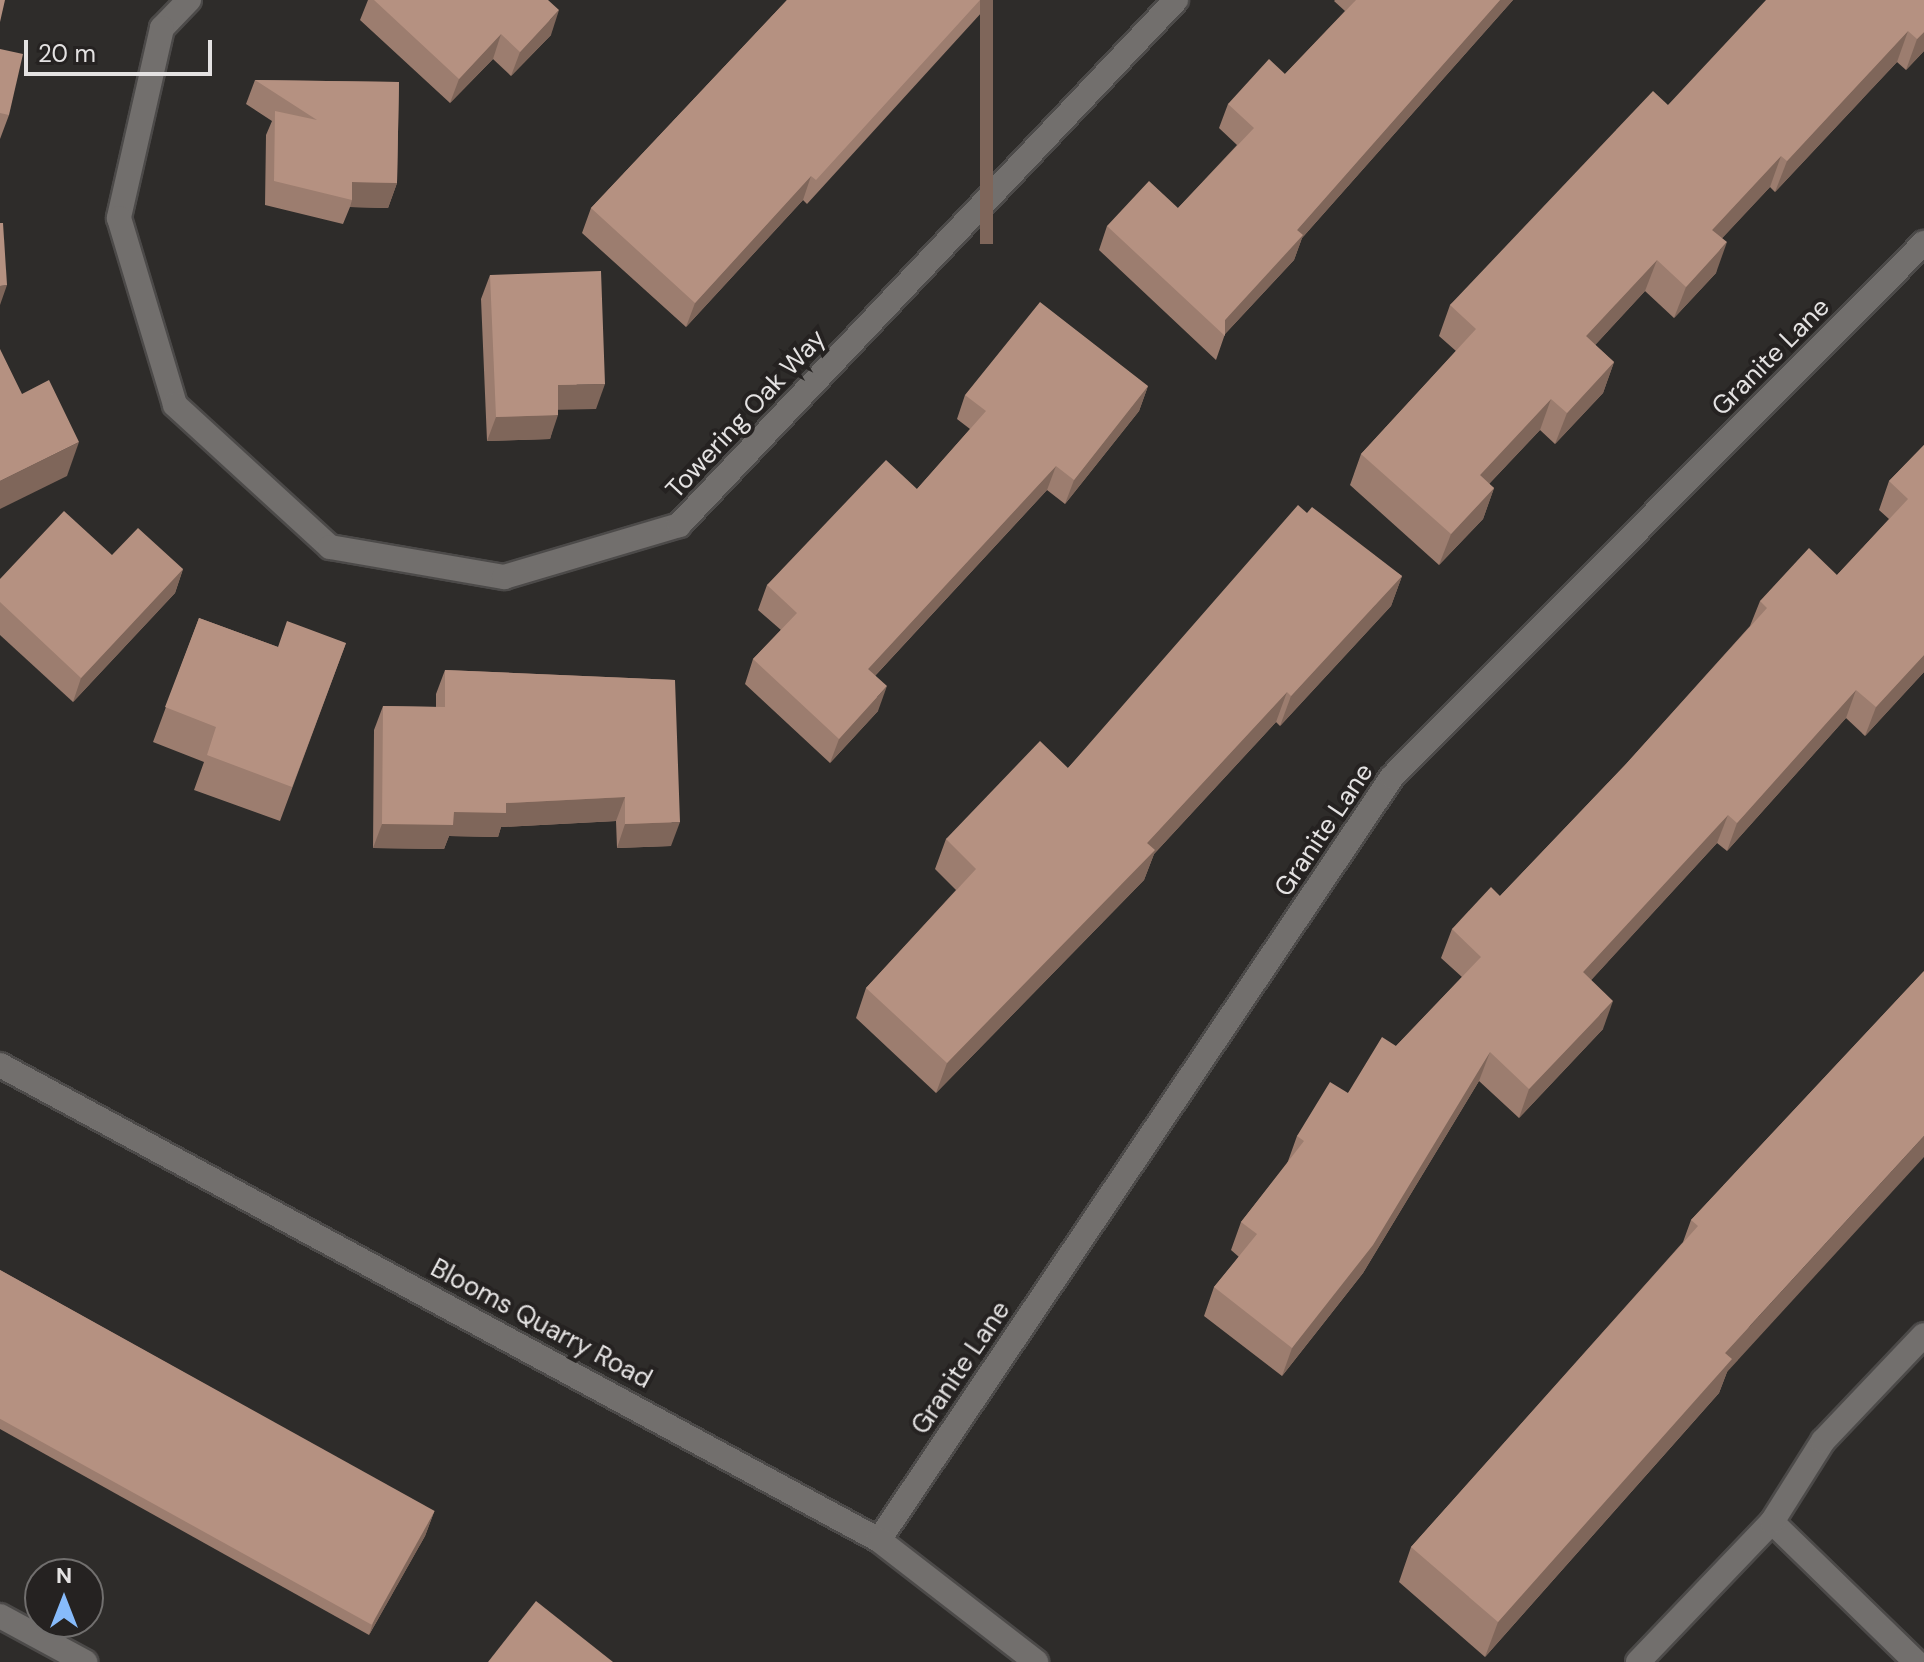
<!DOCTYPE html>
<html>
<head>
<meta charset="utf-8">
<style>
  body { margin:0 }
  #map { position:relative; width:1924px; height:1662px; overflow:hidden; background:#2e2c2a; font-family:"DM Sans",sans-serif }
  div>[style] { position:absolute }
  .roads { filter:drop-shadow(2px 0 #4c4a49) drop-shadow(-2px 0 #4c4a49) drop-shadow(0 2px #4c4a49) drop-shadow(0 -2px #4c4a49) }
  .minor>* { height:24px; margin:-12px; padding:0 12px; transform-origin:12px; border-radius:12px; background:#726f6d }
  .tertiary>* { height:24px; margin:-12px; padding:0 12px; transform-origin:12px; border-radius:12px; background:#726f6d }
  .wall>* { inset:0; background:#9c7d6f }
  .shaded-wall>* { inset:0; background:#7f665a; transform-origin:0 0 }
  .building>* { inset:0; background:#b59181; transform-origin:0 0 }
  span { translate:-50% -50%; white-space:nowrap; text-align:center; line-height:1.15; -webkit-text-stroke:8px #252221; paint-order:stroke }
  .street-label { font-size:26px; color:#e4e2e2 }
  .north { position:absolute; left:24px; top:1558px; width:80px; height:80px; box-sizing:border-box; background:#252221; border:2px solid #716f6e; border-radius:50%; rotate:0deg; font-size:22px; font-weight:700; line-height:32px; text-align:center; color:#e4e2e2 }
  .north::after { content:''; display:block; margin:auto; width:28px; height:36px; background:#87bbfb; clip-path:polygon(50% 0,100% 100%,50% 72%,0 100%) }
  .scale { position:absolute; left:24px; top:40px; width:188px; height:36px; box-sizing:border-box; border:4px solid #e4e2e2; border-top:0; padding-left:10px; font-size:24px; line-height:28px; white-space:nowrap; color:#e4e2e2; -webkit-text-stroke:6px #252221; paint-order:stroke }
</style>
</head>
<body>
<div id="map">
  <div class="roads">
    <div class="minor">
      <i style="left:189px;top:0;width:39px;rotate:134deg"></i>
      <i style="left:162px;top:28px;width:195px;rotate:102.8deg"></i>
      <i style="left:119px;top:218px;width:195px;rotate:73.3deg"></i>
      <i style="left:175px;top:405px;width:210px;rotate:42.5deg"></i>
      <i style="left:330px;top:547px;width:177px;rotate:9.8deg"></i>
      <i style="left:504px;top:577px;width:183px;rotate:-16.5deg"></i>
      <i style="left:679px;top:525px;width:723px;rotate:-46.57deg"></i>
      <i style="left:1772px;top:1522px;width:201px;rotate:44.2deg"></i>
      <i style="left:879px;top:1540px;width:919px;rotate:-56.09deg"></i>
      <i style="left:1392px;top:777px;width:754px;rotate:-45.11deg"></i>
      <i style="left:0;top:1616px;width:97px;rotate:28.4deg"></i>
      <i style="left:1638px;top:1662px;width:194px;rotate:-46.3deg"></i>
      <i style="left:1772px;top:1522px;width:96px;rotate:-57.8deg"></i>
      <i style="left:1823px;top:1441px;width:146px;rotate:-46.4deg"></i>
    </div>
    <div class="tertiary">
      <i style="left:0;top:1065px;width:999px;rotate:28.39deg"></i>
      <i style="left:879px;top:1540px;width:199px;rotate:37.8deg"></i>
    </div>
  </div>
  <div class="wall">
    <i style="clip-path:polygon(368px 0,548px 0,551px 35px,511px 76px,493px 59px,450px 103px,360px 20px)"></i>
    <i style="clip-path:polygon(787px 0,993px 0,807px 204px,803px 200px,686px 327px,582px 233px,591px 208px)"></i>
    <i style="clip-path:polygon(1335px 0,1513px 0,1302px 238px,1294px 260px,1225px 334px,1216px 360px,1099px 250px,1107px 226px,1178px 208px,1237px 145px,1219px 128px,1228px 104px,1285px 74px,1345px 11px,1334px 1px)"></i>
    <i style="clip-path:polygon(1924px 0,1924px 51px,1906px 70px,1897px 62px,1775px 192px,1770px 187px,1722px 238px,1716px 273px,1674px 318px,1645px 291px,1595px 345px,1614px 362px,1603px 393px,1555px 444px,1540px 430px,1489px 484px,1494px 488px,1483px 519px,1439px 565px,1350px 485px,1361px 454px,1456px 351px,1439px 336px,1450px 305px,1668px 105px)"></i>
    <i style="clip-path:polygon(0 49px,9px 115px,0 139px)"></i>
    <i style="clip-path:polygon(255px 80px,399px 82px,397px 183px,388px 208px,350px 207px,343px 224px,265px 205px,266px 135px,272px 121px,246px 104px)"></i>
    <i style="clip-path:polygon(490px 275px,596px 409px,558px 409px,550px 439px,487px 441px,481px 299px)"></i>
    <i style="clip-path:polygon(1148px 386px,1139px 411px,1065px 504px,1047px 490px,875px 676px,878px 711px,830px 763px,745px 684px,753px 659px,781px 630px,758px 610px,767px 585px,917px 489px,970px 429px,957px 419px,965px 395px)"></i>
    <i style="clip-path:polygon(1924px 445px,1924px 672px,1865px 736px,1846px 718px,1727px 851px,1717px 843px,1591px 980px,1603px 1029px,1519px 1118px,1479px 1081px,1363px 1273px,1282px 1376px,1204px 1316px,1214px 1287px,1239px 1257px,1231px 1250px,1241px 1222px,1287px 1164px,1297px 1136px,1348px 1093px,1396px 1046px,1462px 977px,1441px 958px,1452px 929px,1500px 896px,1626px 764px,1750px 626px,1760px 601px,1837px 575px,1889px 519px,1879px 510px,1889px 481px)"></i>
    <i style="clip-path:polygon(1307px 513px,1402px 576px,1391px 606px,1280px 726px,1276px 722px,1154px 854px,1144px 880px,936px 1093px,856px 1018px,866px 988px,956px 890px,935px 869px,946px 839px,1068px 768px)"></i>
    <i style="clip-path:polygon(112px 555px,183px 569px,175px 593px,73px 702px,0 635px,0 579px)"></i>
    <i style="clip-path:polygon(199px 618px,278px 647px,346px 643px,280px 821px,194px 790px,204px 762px,153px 742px)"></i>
    <i style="clip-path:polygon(445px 670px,675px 680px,671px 846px,617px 848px,616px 821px,501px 827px,498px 837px,449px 836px,444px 849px,373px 848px,374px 730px,383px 706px,436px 707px,436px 694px)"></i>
    <i style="clip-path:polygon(1924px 971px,1727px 1372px,1719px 1393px,1485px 1657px,1399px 1582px,1411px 1547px,1683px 1242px,1691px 1220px)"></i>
    <i style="clip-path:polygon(0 1270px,434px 1512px,425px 1536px,369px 1635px,0 1429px)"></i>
  </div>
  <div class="shaded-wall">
    <i style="left:980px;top:0;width:13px;height:244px"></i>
    <i style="clip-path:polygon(1500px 0,1513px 0,1302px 238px,1294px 260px,1224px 335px,1225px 320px,1297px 230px)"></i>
    <i style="clip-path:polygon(559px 10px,551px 35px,511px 76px,520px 52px)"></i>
    <i style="clip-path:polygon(1908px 31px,1897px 62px,1775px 192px,1787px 161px)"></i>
    <i style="clip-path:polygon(1924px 32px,1924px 51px,1906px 70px,1917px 39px)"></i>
    <i style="clip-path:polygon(501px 34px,493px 59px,450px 103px,459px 79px)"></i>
    <i style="clip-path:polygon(1781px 156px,1770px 187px,1701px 261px,1712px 230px)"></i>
    <i style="clip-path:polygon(811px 176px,803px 200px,686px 327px,695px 303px)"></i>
    <i style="clip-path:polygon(352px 182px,397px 183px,388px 208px,350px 207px,352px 200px)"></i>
    <i style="clip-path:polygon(1727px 242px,1716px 273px,1674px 318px,1686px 287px)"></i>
    <i style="clip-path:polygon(1657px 260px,1645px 291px,1575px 367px,1586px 336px)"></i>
    <i style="clip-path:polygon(7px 285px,0 305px,0 286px)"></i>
    <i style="clip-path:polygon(1614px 362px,1603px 393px,1555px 444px,1567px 413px)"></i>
    <i style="clip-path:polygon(605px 384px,596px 409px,549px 410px,558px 385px)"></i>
    <i style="clip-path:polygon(1148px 386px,1139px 411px,1065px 504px,1074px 480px)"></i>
    <i style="clip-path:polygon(1551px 399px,1540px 430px,1469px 505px,1480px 475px)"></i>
    <i style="clip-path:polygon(558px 415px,550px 439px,487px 441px,496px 417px)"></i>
    <i style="clip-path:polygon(79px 442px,67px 476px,0 509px,0 481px)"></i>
    <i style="clip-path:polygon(1056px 466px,1047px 490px,859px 693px,868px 669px)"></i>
    <i style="clip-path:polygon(1494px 488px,1483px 519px,1439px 565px,1451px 534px)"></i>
    <i style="clip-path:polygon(183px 569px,175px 593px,73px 702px,81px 678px)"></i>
    <i style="clip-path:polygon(1402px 576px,1391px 606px,1280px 726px,1291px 696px)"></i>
    <i style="clip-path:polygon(1924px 655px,1924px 672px,1865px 736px,1876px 707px)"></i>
    <i style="clip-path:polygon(887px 686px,878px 711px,830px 763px,839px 739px)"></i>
    <i style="clip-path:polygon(1856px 690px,1846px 718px,1727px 851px,1737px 823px)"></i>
    <i style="clip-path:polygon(1287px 692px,1276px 722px,1154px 854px,1144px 880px,936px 1093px,947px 1063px,1147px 843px)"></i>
    <i style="clip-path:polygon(625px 797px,616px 821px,501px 827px,498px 837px,449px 836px,444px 849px,373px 848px,382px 824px,506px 803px)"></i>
    <i style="clip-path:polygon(1728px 815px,1717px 843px,1572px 1001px,1583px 972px)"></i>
    <i style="clip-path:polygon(680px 822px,671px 846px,617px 848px,625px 824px)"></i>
    <i style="clip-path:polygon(1613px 1001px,1603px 1029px,1519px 1118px,1529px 1089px)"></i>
    <i style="clip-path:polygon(1490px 1052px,1479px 1081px,1363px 1273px,1282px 1376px,1292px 1348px)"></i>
    <i style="clip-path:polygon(1924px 1136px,1924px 1157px,1727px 1372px,1719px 1393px,1485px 1657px,1498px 1622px,1725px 1353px)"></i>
    <i style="clip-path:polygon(434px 1512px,425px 1536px,369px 1635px,377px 1611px)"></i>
  </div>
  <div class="building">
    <i style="clip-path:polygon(0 0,5px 0,0 22px)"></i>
    <i style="clip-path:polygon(374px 0,548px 0,559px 10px,520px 52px,501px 34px,459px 79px)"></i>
    <i style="clip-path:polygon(787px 0,980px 0,816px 180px,811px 176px,695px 303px,591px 208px)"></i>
    <i style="clip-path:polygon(1356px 0,1500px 0,1297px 230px,1303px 235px,1225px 320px,1225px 336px,1107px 226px,1149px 181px,1178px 208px,1254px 128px,1228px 104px,1269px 59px,1285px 74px)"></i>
    <i style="clip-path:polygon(1766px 0,1924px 0,1924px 32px,1917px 39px,1908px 31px,1787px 161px,1781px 156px,1712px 230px,1727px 242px,1686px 287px,1657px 260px,1586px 336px,1614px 362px,1567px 413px,1551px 399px,1480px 475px,1494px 488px,1451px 534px,1361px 454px,1476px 329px,1450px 305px,1653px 91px,1668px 105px)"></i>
    <i style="clip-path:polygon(0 49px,23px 54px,9px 115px,0 113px)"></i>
    <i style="clip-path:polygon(255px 80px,399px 82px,397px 183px,352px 182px,352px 200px,274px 181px,275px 111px,317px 120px)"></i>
    <i style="clip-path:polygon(0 223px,3px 223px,7px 285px,0 286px)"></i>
    <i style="clip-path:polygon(601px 271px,605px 384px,558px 385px,558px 415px,496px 417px,490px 275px)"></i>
    <i style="clip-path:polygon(1040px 302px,1148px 386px,1074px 480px,1056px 466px,868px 669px,887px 686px,839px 739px,753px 659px,797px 613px,767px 585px,886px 460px,917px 489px,986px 411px,965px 395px)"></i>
    <i style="clip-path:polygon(0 349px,22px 394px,49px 380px,79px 442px,0 481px)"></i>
    <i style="clip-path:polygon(1924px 445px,1924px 655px,1876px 707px,1856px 690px,1737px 823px,1728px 815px,1583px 972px,1613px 1001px,1529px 1089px,1490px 1052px,1373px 1245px,1292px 1348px,1214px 1287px,1257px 1234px,1241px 1222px,1304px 1141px,1297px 1136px,1330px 1082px,1348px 1093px,1382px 1037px,1396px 1046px,1481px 957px,1452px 929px,1491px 887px,1500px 896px,1626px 764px,1767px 608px,1760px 601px,1809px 548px,1837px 575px,1908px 499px,1889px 481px)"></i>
    <i style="clip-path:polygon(1298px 505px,1307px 513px,1312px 507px,1402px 576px,1291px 696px,1287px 692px,1147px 843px,1155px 850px,947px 1063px,866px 988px,976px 869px,946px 839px,1040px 741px,1068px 768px)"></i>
    <i style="clip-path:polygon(64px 511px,112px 555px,138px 528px,183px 569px,81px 678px,0 602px,0 579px)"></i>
    <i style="clip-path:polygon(199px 618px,278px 647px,287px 621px,346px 643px,292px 787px,207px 755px,216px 727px,165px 707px)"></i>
    <i style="clip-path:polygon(445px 670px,675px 680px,680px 822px,625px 824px,625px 797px,506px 803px,506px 813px,454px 812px,453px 825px,382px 824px,383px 706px,445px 707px)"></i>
    <i style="clip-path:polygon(1924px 971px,1924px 1136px,1725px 1353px,1732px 1359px,1498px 1622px,1411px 1547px,1698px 1226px,1691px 1220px)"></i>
    <i style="left:0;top:1270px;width:497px;height:130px;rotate:29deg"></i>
    <i style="clip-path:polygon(536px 1601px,613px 1662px,488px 1662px)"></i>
  </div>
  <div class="street-label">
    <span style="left:1771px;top:357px;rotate:-45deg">Granite Lane</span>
    <span style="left:746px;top:414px;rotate:-47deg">Towering Oak Way</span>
    <span style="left:1324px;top:830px;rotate:-56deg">Granite Lane</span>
    <span style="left:541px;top:1324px;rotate:28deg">Blooms Quarry Road</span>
    <span style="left:961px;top:1368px;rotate:-56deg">Granite Lane</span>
  </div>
  <div class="north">N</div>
  <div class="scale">20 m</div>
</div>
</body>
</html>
